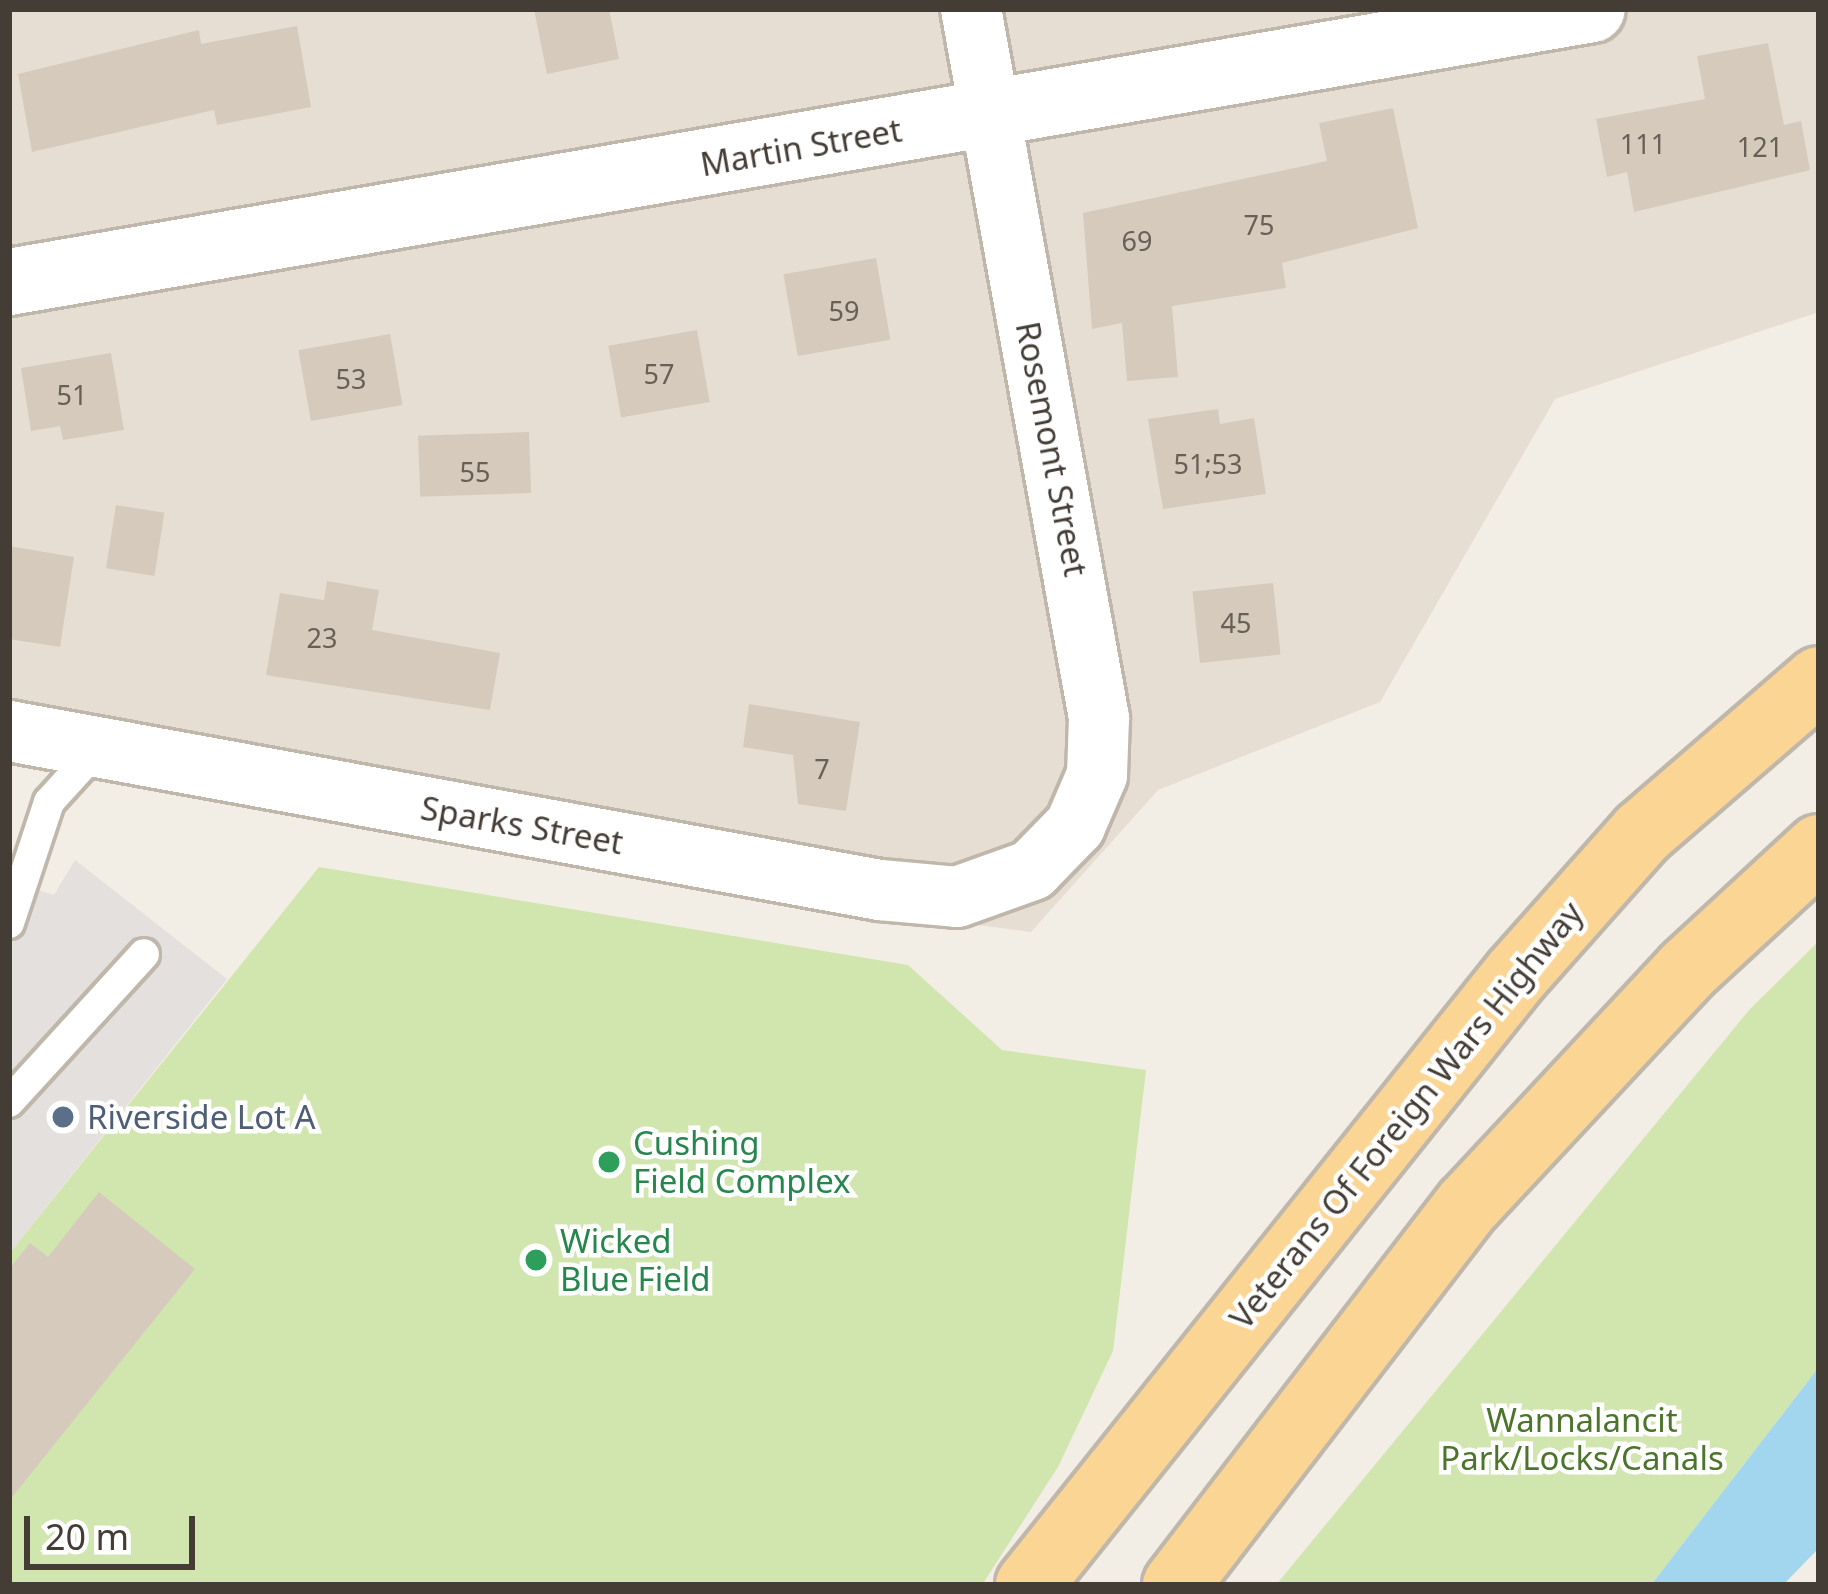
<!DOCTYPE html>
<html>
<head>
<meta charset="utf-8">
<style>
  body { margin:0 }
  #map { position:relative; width:1828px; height:1594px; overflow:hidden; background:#f2ede5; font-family:"Noto Sans",sans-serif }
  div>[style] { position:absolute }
  .residential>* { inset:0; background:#e6ded3 }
  .green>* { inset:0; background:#d1e6ae }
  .parking>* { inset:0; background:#e3e0dd }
  .water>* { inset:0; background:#a2d5ee }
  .building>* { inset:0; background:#d6cabd; transform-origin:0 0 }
  .roads { filter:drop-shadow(3px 0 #c0b7ab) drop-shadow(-3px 0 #c0b7ab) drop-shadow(0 3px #c0b7ab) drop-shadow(0 -3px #c0b7ab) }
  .service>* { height:30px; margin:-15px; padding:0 15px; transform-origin:15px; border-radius:15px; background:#fff }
  .minor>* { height:60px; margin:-30px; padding:0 30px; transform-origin:30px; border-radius:30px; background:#fff }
  .tertiary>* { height:66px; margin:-33px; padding:0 33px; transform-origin:33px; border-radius:33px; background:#fff }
  .primary>* { height:66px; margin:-33px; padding:0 33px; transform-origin:33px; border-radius:33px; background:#fbd594 }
  .dots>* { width:33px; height:33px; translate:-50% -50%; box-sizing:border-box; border:6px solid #fff; border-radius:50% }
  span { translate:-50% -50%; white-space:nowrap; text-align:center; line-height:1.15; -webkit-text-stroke:9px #fff; paint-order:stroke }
  .number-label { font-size:27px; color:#686057 }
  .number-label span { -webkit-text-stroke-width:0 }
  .street-label { font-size:33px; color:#443d35 }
  .service-label { font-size:33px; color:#4e5e75 }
  .left { translate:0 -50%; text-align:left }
  .leisure-label { font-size:33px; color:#27864d }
  .park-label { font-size:33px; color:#4c742a }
  .frame { position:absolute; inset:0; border:12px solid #443d35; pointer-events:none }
  .scale { position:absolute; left:24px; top:1516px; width:171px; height:54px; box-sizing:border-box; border:6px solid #443d35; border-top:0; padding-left:15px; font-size:36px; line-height:42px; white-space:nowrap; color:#443d35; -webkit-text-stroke:9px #fff; paint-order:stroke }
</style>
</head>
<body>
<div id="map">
  <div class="residential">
    <i style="clip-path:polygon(9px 9px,1819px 9px,1819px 312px,1555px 399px,1380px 702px,1158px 790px,1031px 932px,864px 910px,9px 748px)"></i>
  </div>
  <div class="green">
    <i style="clip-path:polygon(319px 867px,908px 965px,1002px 1050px,1146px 1070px,1113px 1351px,1058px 1467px,982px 1585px,9px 1585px,9px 1254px)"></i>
    <i style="clip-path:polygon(1819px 941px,1819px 1367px,1651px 1585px,1276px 1585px,1750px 1009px)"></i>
  </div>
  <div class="parking">
    <i style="clip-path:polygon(75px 860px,227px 979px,9px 1254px,9px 881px,54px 895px)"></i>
  </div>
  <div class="water">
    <i style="clip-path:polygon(1819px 1367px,1819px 1548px,1783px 1585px,1651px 1585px)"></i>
  </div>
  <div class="building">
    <i style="clip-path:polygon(534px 9px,609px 9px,619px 59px,547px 74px)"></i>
    <i style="clip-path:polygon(297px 26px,311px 107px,217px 125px,214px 110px,32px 152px,18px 74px,199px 30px,201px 44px)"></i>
    <i style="clip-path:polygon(1768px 43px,1784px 125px,1801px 121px,1810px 170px,1634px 212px,1627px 172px,1607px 177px,1596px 119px,1705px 99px,1697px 56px)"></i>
    <i style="clip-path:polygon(1393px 108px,1418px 228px,1282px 263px,1286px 288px,1172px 306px,1178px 377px,1127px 381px,1122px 323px,1092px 329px,1083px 213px,1327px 161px,1319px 123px)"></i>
    <i style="left:876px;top:258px;width:83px;height:94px;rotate:80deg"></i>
    <i style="left:697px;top:330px;width:73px;height:90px;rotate:80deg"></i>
    <i style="left:390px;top:334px;width:72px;height:93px;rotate:80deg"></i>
    <i style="clip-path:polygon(111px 353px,124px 430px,63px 440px,60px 426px,31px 431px,21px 368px)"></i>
    <i style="clip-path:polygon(1218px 409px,1220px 424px,1254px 418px,1266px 494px,1163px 509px,1148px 419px)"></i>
    <i style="left:529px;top:432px;width:61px;height:111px;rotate:88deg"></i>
    <i style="left:116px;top:505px;width:49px;height:64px;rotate:9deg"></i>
    <i style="clip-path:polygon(9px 546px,74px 557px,60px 647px,9px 639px)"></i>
    <i style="clip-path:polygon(327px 581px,379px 590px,372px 630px,500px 653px,490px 710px,266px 675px,280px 593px,324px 600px)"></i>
    <i style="left:1273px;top:583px;width:72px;height:81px;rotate:84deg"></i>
    <i style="clip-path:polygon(749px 704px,860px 722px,846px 811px,798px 804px,793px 755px,743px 747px)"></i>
    <i style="clip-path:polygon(99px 1192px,195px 1269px,9px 1501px,9px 1269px,30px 1243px,48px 1257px)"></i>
  </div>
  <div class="roads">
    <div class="service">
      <i style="left:9px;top:923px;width:127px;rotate:-71.7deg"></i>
      <i style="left:49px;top:802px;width:74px;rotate:-47.7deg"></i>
      <i style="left:9px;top:1102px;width:200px;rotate:-47.6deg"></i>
    </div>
    <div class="minor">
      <i style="left:9px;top:731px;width:885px;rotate:10.35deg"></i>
      <i style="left:880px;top:890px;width:77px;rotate:5.2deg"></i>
      <i style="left:957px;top:897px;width:80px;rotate:-19.8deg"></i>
      <i style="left:1032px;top:870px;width:62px;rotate:-45.7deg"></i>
      <i style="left:1075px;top:826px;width:56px;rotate:-66.7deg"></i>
      <i style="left:1097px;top:775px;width:57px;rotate:-88deg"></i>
      <i style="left:1099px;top:718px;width:720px;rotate:-100.23deg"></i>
    </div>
    <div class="tertiary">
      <i style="left:9px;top:282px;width:1606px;rotate:-9.78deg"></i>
    </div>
    <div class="primary">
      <i style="left:1029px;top:1585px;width:781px;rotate:-51.4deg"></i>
      <i style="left:1516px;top:975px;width:190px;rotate:-48.4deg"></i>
      <i style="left:1642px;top:833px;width:234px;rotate:-40.8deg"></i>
      <i style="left:1176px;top:1585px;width:479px;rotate:-52.5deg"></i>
      <i style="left:1468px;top:1205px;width:321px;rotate:-47deg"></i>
      <i style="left:1687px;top:970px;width:180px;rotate:-42.7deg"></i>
    </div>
  </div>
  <div class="dots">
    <i style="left:63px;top:1117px;background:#5c6f8a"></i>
    <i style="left:609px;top:1162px;background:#2e9e5b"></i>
    <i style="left:536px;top:1260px;background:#2e9e5b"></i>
  </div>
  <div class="number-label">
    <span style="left:1643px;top:144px">111</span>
    <span style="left:1760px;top:147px">121</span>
    <span style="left:1259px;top:225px">75</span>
    <span style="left:1137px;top:241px">69</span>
    <span style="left:844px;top:311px">59</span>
    <span style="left:659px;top:374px">57</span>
    <span style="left:351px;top:379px">53</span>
    <span style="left:72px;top:395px">51</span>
    <span style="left:1208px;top:464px">51;53</span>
    <span style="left:475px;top:472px">55</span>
    <span style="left:1236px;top:623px">45</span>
    <span style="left:322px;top:638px">23</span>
    <span style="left:822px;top:769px">7</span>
  </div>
  <div class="street-label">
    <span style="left:801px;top:147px;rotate:-10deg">Martin Street</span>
    <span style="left:1052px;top:449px;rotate:79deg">Rosemont Street</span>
    <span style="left:522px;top:825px;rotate:10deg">Sparks Street</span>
    <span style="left:1406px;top:1115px;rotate:-51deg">Veterans Of Foreign Wars Highway</span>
  </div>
  <div class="service-label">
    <span class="left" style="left:87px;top:1117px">Riverside Lot A</span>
  </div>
  <div class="leisure-label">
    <span class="left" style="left:633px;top:1162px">Cushing<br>Field Complex</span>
    <span class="left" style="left:560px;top:1260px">Wicked<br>Blue Field</span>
  </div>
  <div class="park-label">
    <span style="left:1582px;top:1439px">Wannalancit<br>Park/Locks/Canals</span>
  </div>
  <div class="frame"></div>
  <div class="scale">20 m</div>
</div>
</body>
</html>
